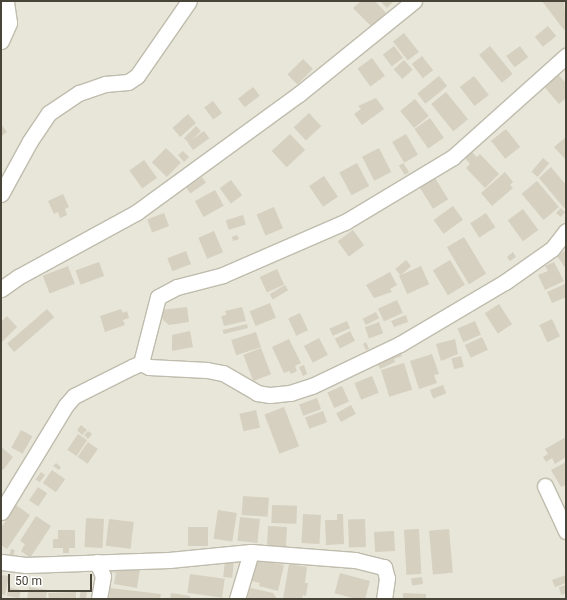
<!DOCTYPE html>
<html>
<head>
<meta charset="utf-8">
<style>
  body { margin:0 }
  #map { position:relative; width:567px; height:600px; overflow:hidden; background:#f4f3ea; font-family:Roboto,sans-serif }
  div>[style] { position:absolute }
  .residential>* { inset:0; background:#e8e6d8; transform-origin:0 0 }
  .building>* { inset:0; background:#d5d0c0; transform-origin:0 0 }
  .roads { filter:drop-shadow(1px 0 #bfbcad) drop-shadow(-1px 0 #bfbcad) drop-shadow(0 1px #bfbcad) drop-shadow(0 -1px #bfbcad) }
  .minor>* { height:15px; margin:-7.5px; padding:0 7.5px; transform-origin:7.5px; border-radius:7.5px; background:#fff }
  span { translate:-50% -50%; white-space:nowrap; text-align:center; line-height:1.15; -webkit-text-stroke:3px #fff; paint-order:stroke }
  .frame { position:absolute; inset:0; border:2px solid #484438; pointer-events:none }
  .scale { position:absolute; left:8px; top:574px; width:84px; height:18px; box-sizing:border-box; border:2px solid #484438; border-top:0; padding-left:5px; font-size:12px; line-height:14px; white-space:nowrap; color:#484438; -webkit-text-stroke:3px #fff; paint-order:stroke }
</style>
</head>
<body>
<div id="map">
  <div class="residential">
    <i style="left:1px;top:1px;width:565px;height:598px"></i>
  </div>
  <div class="building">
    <i style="clip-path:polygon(361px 1px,375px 1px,386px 13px,371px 26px,353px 8px)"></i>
    <i style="clip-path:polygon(380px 1px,394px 1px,387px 8px)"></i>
    <i style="clip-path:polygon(542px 1px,564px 1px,566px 28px,564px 30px)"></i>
    <i style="left:548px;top:26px;width:13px;height:17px;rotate:51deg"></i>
    <i style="left:404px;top:33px;width:24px;height:14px;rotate:52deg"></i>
    <i style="left:394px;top:46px;width:15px;height:14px;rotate:53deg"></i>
    <i style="left:490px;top:46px;width:36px;height:14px;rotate:51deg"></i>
    <i style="left:520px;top:46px;width:14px;height:17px;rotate:54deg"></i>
    <i style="left:422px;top:56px;width:18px;height:13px;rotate:52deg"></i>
    <i style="left:372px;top:58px;width:22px;height:18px;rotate:54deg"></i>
    <i style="left:303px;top:59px;width:14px;height:22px;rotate:45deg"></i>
    <i style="left:404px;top:60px;width:13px;height:14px;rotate:48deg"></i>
    <i style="clip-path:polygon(556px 72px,566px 83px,566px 98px,559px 104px,542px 84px)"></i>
    <i style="left:439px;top:76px;width:13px;height:28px;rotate:51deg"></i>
    <i style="left:474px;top:76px;width:24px;height:18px;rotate:52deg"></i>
    <i style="left:253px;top:87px;width:11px;height:19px;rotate:52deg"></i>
    <i style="left:446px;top:92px;width:35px;height:19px;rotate:51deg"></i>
    <i style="clip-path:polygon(376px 98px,384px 109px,362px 125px,354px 114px,361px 109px,358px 106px)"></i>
    <i style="left:415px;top:99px;width:22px;height:19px;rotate:51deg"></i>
    <i style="left:213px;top:101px;width:15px;height:11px;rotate:53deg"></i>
    <i style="left:309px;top:113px;width:18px;height:21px;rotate:47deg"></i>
    <i style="left:188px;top:114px;width:12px;height:21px;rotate:48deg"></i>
    <i style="left:430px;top:118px;width:24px;height:19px;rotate:55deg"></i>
    <i style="clip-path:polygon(1px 124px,7px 132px,1px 136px)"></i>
    <i style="left:196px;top:126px;width:7px;height:17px;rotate:45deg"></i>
    <i style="left:506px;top:129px;width:23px;height:19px;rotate:52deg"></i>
    <i style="left:204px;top:131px;width:9px;height:20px;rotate:54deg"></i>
    <i style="left:290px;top:134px;width:22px;height:25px;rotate:47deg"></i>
    <i style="left:406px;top:134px;width:24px;height:16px;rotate:60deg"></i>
    <i style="clip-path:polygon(566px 137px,566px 158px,565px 159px,554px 147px)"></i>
    <i style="left:166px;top:148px;width:21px;height:20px;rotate:45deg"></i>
    <i style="left:379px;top:148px;width:27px;height:19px;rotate:63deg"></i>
    <i style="clip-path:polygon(183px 151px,189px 157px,184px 162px,178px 155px)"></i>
    <i style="clip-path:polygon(472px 152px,477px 157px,480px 154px,499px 174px,485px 188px,466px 168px,470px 164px,465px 158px)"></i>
    <i style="left:543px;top:158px;width:8px;height:18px;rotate:40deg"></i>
    <i style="left:144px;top:160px;width:22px;height:18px;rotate:54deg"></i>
    <i style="left:357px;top:163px;width:26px;height:20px;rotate:62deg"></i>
    <i style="left:403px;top:163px;width:11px;height:5px;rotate:56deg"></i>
    <i style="clip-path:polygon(551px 167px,566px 185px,566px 206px,564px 208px,539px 178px)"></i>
    <i style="clip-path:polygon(505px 172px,513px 182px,510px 185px,513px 188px,492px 206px,481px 193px)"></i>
    <i style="left:324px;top:176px;width:25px;height:18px;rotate:56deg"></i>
    <i style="left:202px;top:177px;width:7px;height:19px;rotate:56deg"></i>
    <i style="left:435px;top:178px;width:25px;height:18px;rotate:58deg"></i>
    <i style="left:231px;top:180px;width:19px;height:14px;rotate:54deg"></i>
    <i style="left:537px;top:181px;width:34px;height:20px;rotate:50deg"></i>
    <i style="left:215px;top:190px;width:18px;height:23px;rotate:61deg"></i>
    <i style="clip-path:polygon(63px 194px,69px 207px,65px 209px,67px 215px,60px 218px,58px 212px,54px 214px,48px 201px)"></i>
    <i style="left:453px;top:206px;width:17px;height:24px;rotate:54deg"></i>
    <i style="left:274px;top:207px;width:23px;height:19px;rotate:67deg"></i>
    <i style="clip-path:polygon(561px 208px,565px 212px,561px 217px,556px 213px)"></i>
    <i style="left:523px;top:209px;width:26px;height:19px;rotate:54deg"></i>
    <i style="left:164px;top:213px;width:14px;height:18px;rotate:69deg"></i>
    <i style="left:486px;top:213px;width:17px;height:19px;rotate:57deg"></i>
    <i style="left:243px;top:215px;width:10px;height:18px;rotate:73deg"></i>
    <i style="left:353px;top:230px;width:19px;height:19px;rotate:54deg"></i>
    <i style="left:214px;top:231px;width:23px;height:17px;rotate:67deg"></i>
    <i style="clip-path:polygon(237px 235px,239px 239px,233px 241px,232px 237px)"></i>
    <i style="left:464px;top:237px;width:43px;height:20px;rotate:59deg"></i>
    <i style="clip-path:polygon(566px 250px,566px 269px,557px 256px)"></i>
    <i style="left:186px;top:251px;width:14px;height:20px;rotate:69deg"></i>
    <i style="clip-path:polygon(513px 252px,516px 257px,510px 261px,507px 257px)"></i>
    <i style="left:406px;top:260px;width:8px;height:14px;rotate:50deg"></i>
    <i style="left:450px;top:260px;width:29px;height:20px;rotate:59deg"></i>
    <i style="left:99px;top:262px;width:15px;height:25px;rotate:70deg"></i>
    <i style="clip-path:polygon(554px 262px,564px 281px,545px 290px,538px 275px,548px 271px,545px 266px)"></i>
    <i style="left:68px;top:266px;width:19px;height:27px;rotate:69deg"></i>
    <i style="left:421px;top:266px;width:20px;height:24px;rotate:66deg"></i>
    <i style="left:277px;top:269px;width:17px;height:19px;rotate:65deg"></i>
    <i style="clip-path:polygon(390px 272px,397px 285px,390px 289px,392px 292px,374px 298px,366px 285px)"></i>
    <i style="clip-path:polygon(565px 284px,566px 297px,552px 303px,547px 292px)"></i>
    <i style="left:285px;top:285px;width:6px;height:18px;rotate:59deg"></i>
    <i style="left:397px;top:300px;width:14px;height:21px;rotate:65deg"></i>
    <i style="left:270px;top:303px;width:16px;height:22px;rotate:68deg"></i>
    <i style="left:499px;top:304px;width:24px;height:17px;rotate:57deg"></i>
    <i style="clip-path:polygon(187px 307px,189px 322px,169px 325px,163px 320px,161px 310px)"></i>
    <i style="clip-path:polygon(242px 307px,246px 321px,224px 326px,221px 316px,226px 315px,225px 311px)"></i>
    <i style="left:47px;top:309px;width:11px;height:53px;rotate:49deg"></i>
    <i style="clip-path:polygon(121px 309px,123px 313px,127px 311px,129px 318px,123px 320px,125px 325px,105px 332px,100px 316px)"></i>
    <i style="left:376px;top:312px;width:7px;height:15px;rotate:63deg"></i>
    <i style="left:300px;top:313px;width:19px;height:13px;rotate:65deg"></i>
    <i style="clip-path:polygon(406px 315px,408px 322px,394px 327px,391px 321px)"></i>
    <i style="clip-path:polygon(7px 316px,17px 327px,1px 343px,1px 322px)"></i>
    <i style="left:552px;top:319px;width:19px;height:14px;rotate:65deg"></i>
    <i style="left:347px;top:321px;width:8px;height:19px;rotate:67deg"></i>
    <i style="left:475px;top:321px;width:15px;height:19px;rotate:67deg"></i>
    <i style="left:379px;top:322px;width:12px;height:15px;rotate:70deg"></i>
    <i style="left:247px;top:324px;width:4px;height:25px;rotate:76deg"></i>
    <i style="clip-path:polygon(190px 331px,193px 347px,172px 351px,172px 335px)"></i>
    <i style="left:350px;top:331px;width:11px;height:17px;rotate:63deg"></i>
    <i style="left:256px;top:332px;width:16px;height:26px;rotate:72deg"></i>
    <i style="left:482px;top:337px;width:14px;height:19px;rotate:65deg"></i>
    <i style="left:319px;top:338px;width:19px;height:17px;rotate:62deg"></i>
    <i style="clip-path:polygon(289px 339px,301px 363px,295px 366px,297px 371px,291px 374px,289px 371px,284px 373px,272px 347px)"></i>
    <i style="clip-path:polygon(455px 339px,458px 354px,441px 361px,436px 344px)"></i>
    <i style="clip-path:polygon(366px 342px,369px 349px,366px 350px,363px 344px)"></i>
    <i style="left:261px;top:348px;width:28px;height:19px;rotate:69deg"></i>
    <i style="clip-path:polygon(400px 351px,402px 356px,394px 359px,395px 362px,380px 369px,376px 360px)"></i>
    <i style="clip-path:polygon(432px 354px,439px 374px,434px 375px,437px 383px,419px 389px,410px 361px)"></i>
    <i style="left:461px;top:356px;width:11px;height:10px;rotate:75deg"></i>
    <i style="left:404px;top:363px;width:28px;height:24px;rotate:73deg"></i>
    <i style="clip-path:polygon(304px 365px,307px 374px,303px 376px,299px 367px)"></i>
    <i style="left:372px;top:376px;width:18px;height:19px;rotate:68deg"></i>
    <i style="left:443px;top:385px;width:9px;height:14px;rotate:69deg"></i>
    <i style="left:342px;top:386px;width:17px;height:16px;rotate:66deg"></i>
    <i style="left:317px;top:398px;width:12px;height:19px;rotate:70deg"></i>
    <i style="left:351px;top:405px;width:10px;height:17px;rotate:61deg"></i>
    <i style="left:284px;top:407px;width:42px;height:21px;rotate:69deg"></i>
    <i style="left:256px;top:410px;width:18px;height:17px;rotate:77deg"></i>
    <i style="left:323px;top:411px;width:12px;height:19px;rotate:70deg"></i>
    <i style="clip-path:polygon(81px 425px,87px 430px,82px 435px,77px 430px)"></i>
    <i style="left:21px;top:430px;width:13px;height:20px;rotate:29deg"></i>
    <i style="clip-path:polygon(88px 431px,92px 434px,88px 439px,84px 435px)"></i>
    <i style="left:78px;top:434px;width:11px;height:19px;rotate:34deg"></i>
    <i style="clip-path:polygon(566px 437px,566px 457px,555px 464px,552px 458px,546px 462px,543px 457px,548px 454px,545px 449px)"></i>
    <i style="left:88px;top:442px;width:12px;height:18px;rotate:35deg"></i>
    <i style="clip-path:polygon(1px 447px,13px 457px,3px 470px,1px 468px)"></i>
    <i style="clip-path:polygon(566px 462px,566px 485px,561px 487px,551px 470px)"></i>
    <i style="clip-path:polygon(56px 463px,61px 467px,59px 470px,53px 466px)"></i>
    <i style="left:52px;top:470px;width:16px;height:16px;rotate:35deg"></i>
    <i style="left:41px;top:472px;width:5px;height:9px;rotate:37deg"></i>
    <i style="left:38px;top:487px;width:11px;height:16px;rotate:34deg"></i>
    <i style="left:243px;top:496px;width:26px;height:19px;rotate:4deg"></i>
    <i style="clip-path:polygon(16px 505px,30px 515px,7px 549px,1px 545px,1px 528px)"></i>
    <i style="left:272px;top:505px;width:25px;height:18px;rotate:2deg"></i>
    <i style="left:218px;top:510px;width:19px;height:29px;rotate:9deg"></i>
    <i style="left:303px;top:514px;width:18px;height:29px;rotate:3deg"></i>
    <i style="clip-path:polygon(337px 514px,343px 514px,344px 544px,326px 545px,325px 520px,337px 520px)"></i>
    <i style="clip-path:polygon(36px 516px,51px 526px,30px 558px,21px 551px,25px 544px,20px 541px)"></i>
    <i style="left:240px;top:517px;width:20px;height:24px;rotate:6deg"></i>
    <i style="left:86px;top:518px;width:18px;height:29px;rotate:3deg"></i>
    <i style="left:109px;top:519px;width:25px;height:27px;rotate:7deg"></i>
    <i style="left:365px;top:519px;width:28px;height:17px;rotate:88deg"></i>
    <i style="left:268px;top:526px;width:19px;height:20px;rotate:3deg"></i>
    <i style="left:188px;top:527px;width:20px;height:19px"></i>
    <i style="left:419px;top:529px;width:45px;height:15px;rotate:87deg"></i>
    <i style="left:449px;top:529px;width:44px;height:20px;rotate:85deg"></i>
    <i style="clip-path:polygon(58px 530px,75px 530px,75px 548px,69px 548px,69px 553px,63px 553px,63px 548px,53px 548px,53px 539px,58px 539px)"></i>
    <i style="left:394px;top:531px;width:20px;height:20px;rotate:87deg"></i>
    <i style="left:11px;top:549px;width:4px;height:6px;rotate:14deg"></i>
    <i style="clip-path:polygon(256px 559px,284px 565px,278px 591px,259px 586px,260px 583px,251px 581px)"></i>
    <i style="left:225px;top:560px;width:9px;height:17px;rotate:6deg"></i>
    <i style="clip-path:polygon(112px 564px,140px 569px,137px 588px,114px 584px,116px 573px,110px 572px)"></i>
    <i style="clip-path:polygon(289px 564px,307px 567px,305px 583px,308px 583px,306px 596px,303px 595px,302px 599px,283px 599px)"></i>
    <i style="left:340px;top:573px;width:31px;height:21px;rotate:15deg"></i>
    <i style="left:190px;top:574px;width:35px;height:19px;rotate:8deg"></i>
    <i style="clip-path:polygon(1px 575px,9px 576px,5px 595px,1px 594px)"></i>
    <i style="clip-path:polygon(566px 575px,566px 583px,555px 587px,552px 580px)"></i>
    <i style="left:422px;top:577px;width:7px;height:11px;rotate:82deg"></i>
    <i style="clip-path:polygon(566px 585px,566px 593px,561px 595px,559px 587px)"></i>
    <i style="clip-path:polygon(8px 587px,21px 590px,19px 598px,7px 596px)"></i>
    <i style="clip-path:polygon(29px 587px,47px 590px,46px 599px,27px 599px)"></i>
    <i style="clip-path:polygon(110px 588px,161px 594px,160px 599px,109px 599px)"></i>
    <i style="clip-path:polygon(250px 588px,273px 593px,277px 599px,247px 599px)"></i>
    <i style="clip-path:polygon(81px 590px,87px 591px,86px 599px,79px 599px)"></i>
    <i style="clip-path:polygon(76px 592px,76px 599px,49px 599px,48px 593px)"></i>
    <i style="clip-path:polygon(171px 593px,190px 596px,190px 599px,170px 599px)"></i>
    <i style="clip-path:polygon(403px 593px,426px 594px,426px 599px,403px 599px)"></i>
  </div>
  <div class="roads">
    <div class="minor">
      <i style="left:1px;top:41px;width:20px;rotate:-66deg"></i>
      <i style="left:9px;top:23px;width:22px;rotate:-98deg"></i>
      <i style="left:1px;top:194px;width:60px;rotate:-61.3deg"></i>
      <i style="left:30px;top:141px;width:34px;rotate:-56deg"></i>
      <i style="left:49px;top:113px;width:36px;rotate:-34deg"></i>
      <i style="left:79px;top:93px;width:28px;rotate:-19deg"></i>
      <i style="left:105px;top:84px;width:23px;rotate:-5deg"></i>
      <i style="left:128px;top:82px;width:11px;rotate:-34deg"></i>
      <i style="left:137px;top:76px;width:91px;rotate:-55.3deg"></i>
      <i style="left:1px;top:289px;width:21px;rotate:-35deg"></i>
      <i style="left:18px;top:277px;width:136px;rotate:-28.6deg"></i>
      <i style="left:137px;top:212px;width:200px;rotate:-36.1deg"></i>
      <i style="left:299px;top:94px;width:148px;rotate:-39deg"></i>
      <i style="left:141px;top:363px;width:68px;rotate:-75.6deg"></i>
      <i style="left:158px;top:297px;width:21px;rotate:-28deg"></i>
      <i style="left:177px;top:287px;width:48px;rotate:-14.6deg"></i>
      <i style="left:223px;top:275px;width:133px;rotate:-23.5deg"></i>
      <i style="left:345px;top:222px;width:126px;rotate:-31deg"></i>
      <i style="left:453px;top:157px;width:152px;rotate:-41.8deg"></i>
      <i style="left:545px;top:486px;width:50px;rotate:65deg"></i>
      <i style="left:1px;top:512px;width:125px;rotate:-58.7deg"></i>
      <i style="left:66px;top:405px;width:12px;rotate:-48deg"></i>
      <i style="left:74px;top:396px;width:65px;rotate:-26.6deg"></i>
      <i style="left:132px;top:367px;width:10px;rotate:-24deg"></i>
      <i style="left:141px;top:363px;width:9px;rotate:27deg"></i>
      <i style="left:149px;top:367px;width:58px;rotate:3deg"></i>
      <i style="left:207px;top:370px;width:16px;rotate:11deg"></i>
      <i style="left:223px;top:373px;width:39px;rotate:30deg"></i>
      <i style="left:257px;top:393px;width:13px;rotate:9deg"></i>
      <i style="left:270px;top:395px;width:20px;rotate:-6deg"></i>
      <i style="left:290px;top:393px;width:23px;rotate:-18deg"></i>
      <i style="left:312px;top:386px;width:98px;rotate:-25.5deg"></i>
      <i style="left:400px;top:344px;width:122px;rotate:-30.6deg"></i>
      <i style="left:505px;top:282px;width:57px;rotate:-35.1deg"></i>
      <i style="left:552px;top:249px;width:23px;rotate:-52deg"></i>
      <i style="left:1px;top:562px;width:25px;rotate:7deg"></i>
      <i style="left:26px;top:565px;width:143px;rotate:-2deg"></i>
      <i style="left:169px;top:560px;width:82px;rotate:-5.6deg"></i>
      <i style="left:251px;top:552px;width:104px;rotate:4.4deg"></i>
      <i style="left:355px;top:560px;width:30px;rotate:14deg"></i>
      <i style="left:384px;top:567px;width:11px;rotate:75deg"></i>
      <i style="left:387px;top:578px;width:21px;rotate:98deg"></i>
      <i style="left:97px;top:562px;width:15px;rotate:67deg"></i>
      <i style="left:103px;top:576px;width:23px;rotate:100deg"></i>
      <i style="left:237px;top:599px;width:49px;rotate:-73.4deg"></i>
    </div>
  </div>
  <div class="frame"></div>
  <div class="scale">50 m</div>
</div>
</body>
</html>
